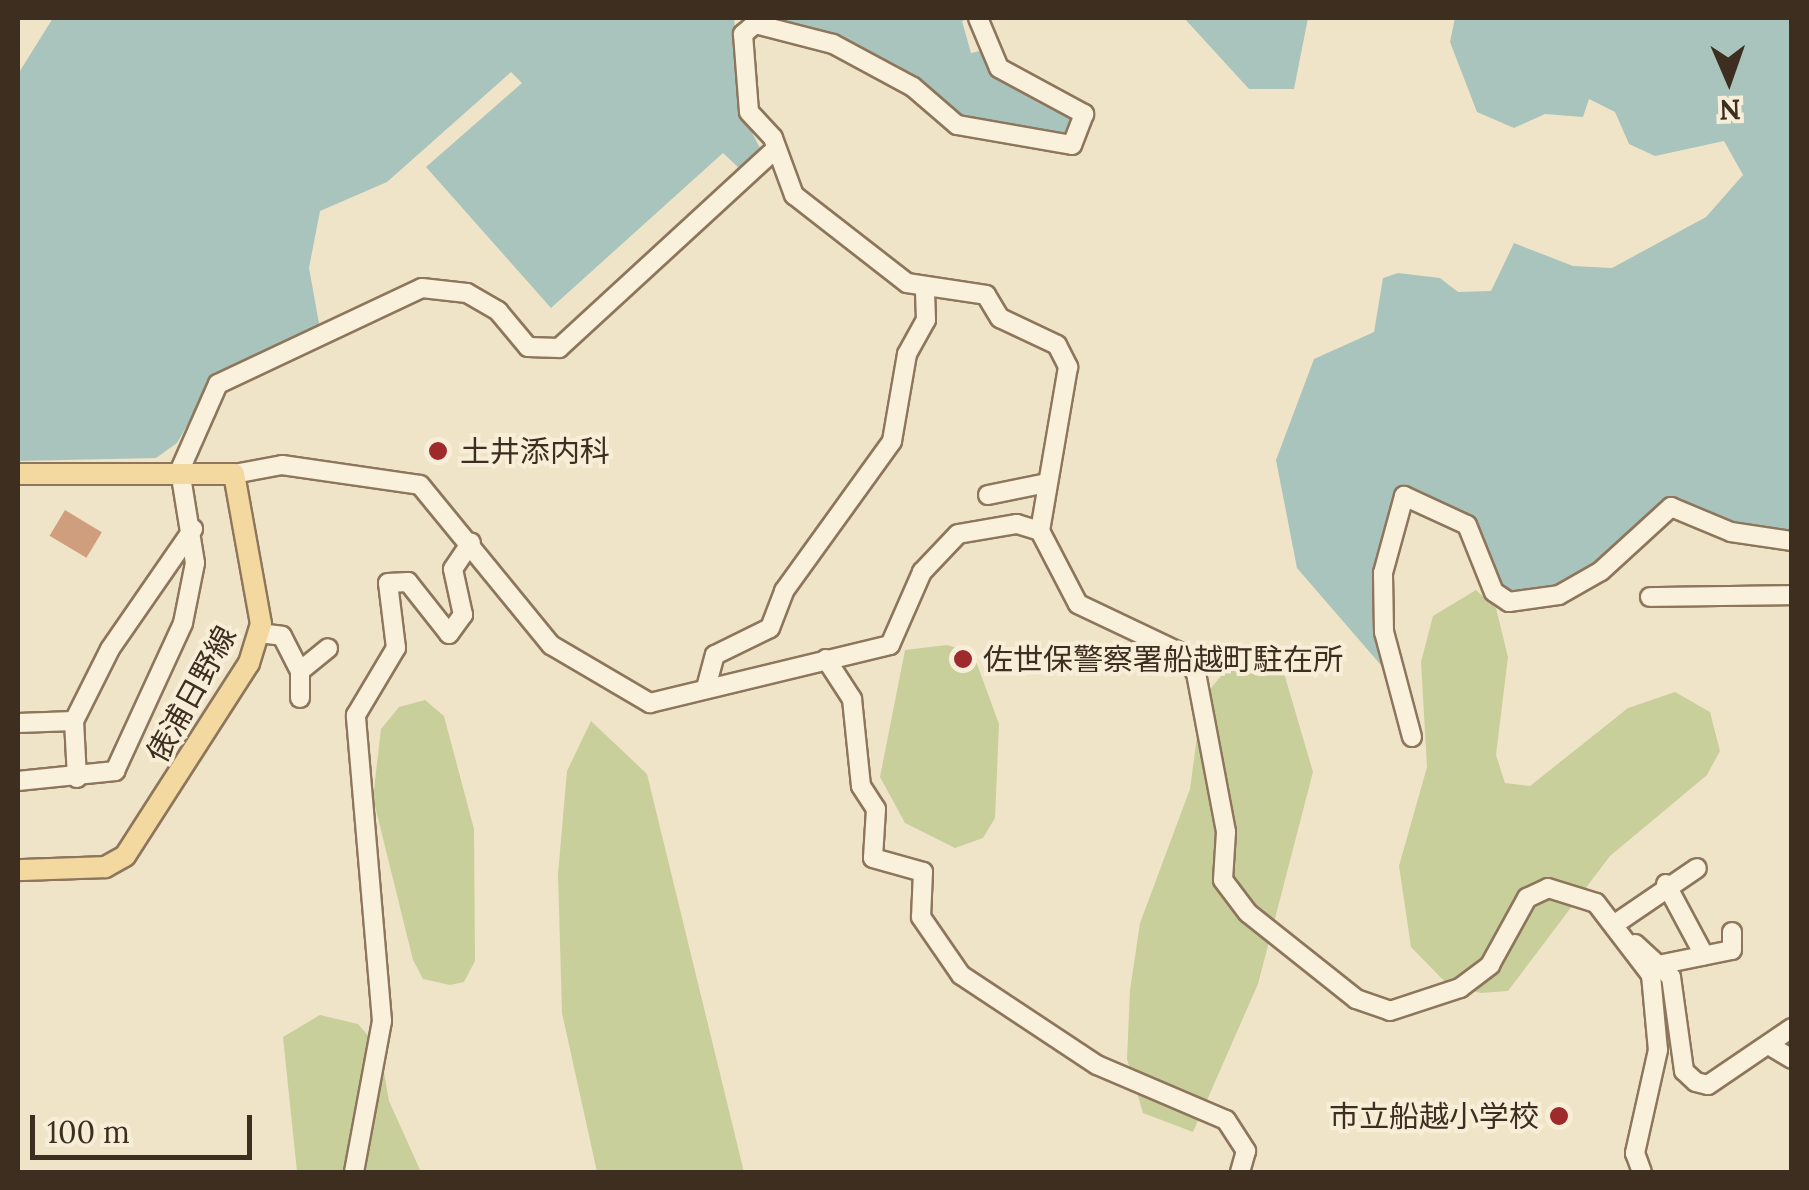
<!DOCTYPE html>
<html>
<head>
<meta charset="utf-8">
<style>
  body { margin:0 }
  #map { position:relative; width:1809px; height:1190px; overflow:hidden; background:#f0e4c8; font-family:Lora,"Noto Sans JP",serif }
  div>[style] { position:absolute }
  .green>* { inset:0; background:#c9cf9b }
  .water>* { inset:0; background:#a9c4bc }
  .building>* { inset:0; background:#cf9f7d; transform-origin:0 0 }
  .roads { filter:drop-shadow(2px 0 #8d765c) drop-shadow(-2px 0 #8d765c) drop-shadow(0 2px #8d765c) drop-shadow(0 -2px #8d765c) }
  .minor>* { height:18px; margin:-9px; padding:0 9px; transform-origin:9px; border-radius:9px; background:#faf1dc }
  .major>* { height:20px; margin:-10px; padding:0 10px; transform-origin:10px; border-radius:10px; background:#f3d9a0 }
  .dots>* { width:28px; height:28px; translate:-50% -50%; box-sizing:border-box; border:5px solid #f7eed8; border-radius:50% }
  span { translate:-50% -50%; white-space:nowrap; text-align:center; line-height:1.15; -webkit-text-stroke:8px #f7eed8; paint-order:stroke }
  .poi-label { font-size:30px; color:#3d2e20 }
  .left { translate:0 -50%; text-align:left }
  .right { translate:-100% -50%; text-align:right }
  .street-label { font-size:30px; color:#3d2e20 }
  .frame { position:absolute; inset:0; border:20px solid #3d2e20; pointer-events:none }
  .north { position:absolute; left:1679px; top:30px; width:100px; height:100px; -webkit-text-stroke:8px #f7eed8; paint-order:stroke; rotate:178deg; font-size:28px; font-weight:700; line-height:40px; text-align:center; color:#3d2e20 }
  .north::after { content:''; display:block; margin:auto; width:35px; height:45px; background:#3d2e20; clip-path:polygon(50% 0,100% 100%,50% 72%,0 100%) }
  .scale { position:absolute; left:30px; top:1115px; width:222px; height:45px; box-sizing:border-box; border:5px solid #3d2e20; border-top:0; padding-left:12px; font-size:30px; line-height:35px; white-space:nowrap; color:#3d2e20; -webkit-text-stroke:8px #f7eed8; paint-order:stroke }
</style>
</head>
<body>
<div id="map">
  <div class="green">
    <i style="clip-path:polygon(1476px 590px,1496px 608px,1508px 657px,1496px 755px,1505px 783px,1530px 786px,1628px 708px,1675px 692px,1710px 712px,1720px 751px,1707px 775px,1610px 856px,1508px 991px,1481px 993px,1448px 985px,1411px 947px,1399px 866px,1427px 767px,1421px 662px,1433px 616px)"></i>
    <i style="clip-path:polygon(947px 645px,973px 653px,999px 724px,995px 818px,983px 838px,955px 848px,905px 823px,880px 777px,905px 650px)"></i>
    <i style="clip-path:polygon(1234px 660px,1284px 673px,1313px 772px,1258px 984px,1193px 1132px,1143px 1113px,1127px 1059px,1130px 990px,1140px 923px,1190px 789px,1202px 699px)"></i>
    <i style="clip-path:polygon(425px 700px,444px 716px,474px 829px,475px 961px,464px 982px,450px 985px,423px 979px,413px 960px,373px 798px,381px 729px,399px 707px)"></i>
    <i style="clip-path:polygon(591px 721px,647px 774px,744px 1172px,597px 1172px,562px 1013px,558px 874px,567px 771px)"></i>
    <i style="clip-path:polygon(320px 1015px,358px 1024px,380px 1049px,389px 1101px,421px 1172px,297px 1172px,283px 1037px)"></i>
  </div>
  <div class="water">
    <i style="clip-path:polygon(53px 18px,734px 18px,743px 115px,762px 152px,741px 170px,723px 153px,551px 308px,426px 167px,522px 83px,511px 72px,387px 182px,320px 211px,309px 268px,320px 329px,213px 380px,177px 443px,156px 458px,18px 461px,18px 74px)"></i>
    <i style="clip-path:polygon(738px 18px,974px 18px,962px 21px,971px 53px,984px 50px,1077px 116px,1072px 139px,970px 121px,764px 18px)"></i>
    <i style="clip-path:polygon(1184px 18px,1308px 18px,1294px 89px,1249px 89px)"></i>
    <i style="clip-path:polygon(1455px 18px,1791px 18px,1791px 536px,1666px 503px,1603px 562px,1547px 594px,1504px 594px,1464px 516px,1402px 491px,1377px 567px,1386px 671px,1297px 568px,1276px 460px,1314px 359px,1374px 332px,1383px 278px,1398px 273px,1440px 278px,1458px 292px,1491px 291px,1514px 243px,1573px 266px,1612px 268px,1706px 217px,1743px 175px,1724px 141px,1655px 156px,1629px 144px,1615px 112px,1589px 99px,1583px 117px,1545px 114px,1514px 128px,1477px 112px,1450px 42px)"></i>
  </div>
  <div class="building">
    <i style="left:65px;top:510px;width:43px;height:30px;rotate:31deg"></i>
  </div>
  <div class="roads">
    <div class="minor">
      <i style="left:978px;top:18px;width:54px;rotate:67.2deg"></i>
      <i style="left:999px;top:68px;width:97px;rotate:28.4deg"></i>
      <i style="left:1084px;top:114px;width:33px;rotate:111deg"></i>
      <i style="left:1072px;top:145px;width:117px;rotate:-170.1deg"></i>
      <i style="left:957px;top:125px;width:58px;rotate:-139.2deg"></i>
      <i style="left:913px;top:87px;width:91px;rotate:-151.7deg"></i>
      <i style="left:833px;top:44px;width:81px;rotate:-165.6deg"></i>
      <i style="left:755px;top:24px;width:16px;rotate:140deg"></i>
      <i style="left:743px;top:34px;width:78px;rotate:85.6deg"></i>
      <i style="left:749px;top:112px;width:35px;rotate:47deg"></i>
      <i style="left:773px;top:138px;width:61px;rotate:69.8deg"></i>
      <i style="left:794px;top:195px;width:143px;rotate:37.9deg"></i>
      <i style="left:907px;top:283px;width:80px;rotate:8.6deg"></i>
      <i style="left:986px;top:295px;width:27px;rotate:59deg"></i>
      <i style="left:1000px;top:318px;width:63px;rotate:25.3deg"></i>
      <i style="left:1057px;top:345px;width:25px;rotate:63deg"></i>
      <i style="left:1068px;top:367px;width:166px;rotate:99.7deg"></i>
      <i style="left:234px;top:474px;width:49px;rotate:-10.6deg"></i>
      <i style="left:282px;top:465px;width:139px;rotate:8.2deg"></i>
      <i style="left:420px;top:485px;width:207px;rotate:50.7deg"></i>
      <i style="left:551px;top:645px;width:115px;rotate:30.4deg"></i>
      <i style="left:650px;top:703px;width:247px;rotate:-13.6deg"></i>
      <i style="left:890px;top:645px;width:80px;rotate:-66.3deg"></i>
      <i style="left:922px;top:572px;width:52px;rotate:-46.5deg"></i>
      <i style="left:958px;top:534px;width:60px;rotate:-9.6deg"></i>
      <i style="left:1017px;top:524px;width:24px;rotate:17deg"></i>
      <i style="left:1040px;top:531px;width:82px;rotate:62.5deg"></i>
      <i style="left:1078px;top:604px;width:114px;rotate:25.4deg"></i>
      <i style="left:1181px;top:653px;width:25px;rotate:53deg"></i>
      <i style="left:1196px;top:673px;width:162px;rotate:79.3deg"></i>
      <i style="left:1226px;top:832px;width:48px;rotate:93.6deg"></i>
      <i style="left:1223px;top:880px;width:41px;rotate:52.9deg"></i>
      <i style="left:1248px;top:913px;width:138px;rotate:38.5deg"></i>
      <i style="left:1356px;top:999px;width:36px;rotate:19deg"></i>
      <i style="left:1390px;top:1011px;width:74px;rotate:-18.2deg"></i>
      <i style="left:1460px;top:988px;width:38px;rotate:-37deg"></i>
      <i style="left:1490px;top:965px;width:77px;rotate:-61.1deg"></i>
      <i style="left:1527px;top:898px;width:23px;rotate:-25deg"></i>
      <i style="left:1548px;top:888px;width:50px;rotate:17.4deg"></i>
      <i style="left:1596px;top:903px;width:91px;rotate:52.6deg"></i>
      <i style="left:1651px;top:975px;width:75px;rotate:84.7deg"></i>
      <i style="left:1658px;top:1050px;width:106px;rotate:102.6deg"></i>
      <i style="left:1635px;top:1153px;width:20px;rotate:70deg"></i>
      <i style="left:988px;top:495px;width:55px;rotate:-11.5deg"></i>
      <i style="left:1650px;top:597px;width:142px;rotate:-0.8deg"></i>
      <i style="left:259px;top:633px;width:23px;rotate:7deg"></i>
      <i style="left:282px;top:636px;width:39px;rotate:63deg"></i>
      <i style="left:300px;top:671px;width:27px;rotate:90deg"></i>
      <i style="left:826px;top:659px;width:48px;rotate:57deg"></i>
      <i style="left:852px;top:699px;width:87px;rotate:84.1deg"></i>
      <i style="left:861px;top:786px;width:27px;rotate:57deg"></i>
      <i style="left:876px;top:809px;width:49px;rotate:93.5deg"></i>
      <i style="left:873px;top:858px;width:52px;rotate:15.6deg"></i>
      <i style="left:923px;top:872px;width:45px;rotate:92.5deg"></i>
      <i style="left:921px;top:917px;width:70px;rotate:55.4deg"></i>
      <i style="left:961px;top:975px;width:163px;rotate:33.5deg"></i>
      <i style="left:1097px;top:1065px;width:140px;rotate:23.1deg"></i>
      <i style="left:1226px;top:1120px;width:37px;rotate:57deg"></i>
      <i style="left:1246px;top:1151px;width:22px;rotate:106deg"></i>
      <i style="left:300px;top:671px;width:36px;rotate:-39deg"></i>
      <i style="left:707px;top:684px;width:30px;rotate:-75deg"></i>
      <i style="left:715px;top:655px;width:61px;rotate:-26.1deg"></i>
      <i style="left:770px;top:628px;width:40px;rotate:-69deg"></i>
      <i style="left:784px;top:591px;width:185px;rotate:-54.2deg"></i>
      <i style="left:892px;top:441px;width:88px;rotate:-80.2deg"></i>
      <i style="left:907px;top:354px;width:39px;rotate:-61deg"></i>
      <i style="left:926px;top:320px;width:31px;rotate:-92deg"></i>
      <i style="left:18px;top:723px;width:56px;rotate:-2deg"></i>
      <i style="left:1412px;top:737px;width:109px;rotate:-104.9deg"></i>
      <i style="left:1384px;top:632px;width:59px;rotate:-91deg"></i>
      <i style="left:1383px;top:573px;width:80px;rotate:-74.7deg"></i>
      <i style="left:1404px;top:496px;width:69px;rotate:24.7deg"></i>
      <i style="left:1467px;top:525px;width:72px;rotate:68.1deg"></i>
      <i style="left:1494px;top:592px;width:18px;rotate:34deg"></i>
      <i style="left:1509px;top:602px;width:50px;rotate:-8deg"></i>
      <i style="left:1559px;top:595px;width:48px;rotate:-29.7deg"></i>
      <i style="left:1601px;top:571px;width:95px;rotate:-42.4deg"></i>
      <i style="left:1671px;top:507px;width:65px;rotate:22.6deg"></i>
      <i style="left:1731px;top:532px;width:62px;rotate:8.4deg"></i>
      <i style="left:77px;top:778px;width:57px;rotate:-93deg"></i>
      <i style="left:74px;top:721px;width:80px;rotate:-63.4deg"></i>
      <i style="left:110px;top:649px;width:146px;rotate:-55.3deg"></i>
      <i style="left:18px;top:781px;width:98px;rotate:-5.9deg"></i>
      <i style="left:115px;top:771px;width:163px;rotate:-65.3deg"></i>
      <i style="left:183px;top:623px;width:61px;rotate:-78.7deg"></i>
      <i style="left:195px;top:563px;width:94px;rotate:-99.2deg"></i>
      <i style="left:180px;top:470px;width:94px;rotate:-66.2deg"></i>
      <i style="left:218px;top:384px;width:225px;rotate:-25.2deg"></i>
      <i style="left:422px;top:288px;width:45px;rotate:6.3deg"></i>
      <i style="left:467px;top:293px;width:36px;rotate:30deg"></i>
      <i style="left:498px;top:311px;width:47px;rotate:50.2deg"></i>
      <i style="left:528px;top:347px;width:31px;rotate:2deg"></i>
      <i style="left:559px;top:348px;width:292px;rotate:-42.6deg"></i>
      <i style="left:1666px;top:884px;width:81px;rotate:61.8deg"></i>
      <i style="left:1615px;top:924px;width:99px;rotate:-34.3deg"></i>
      <i style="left:1635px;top:944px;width:49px;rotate:42.5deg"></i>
      <i style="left:1671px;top:977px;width:95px;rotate:82.1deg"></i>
      <i style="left:1684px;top:1071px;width:16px;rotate:43deg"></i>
      <i style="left:1696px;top:1082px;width:12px;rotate:14deg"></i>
      <i style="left:1708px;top:1085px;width:102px;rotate:-34.2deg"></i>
      <i style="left:1663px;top:964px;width:70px;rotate:-11.5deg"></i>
      <i style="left:1732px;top:950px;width:18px;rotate:-90deg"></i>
      <i style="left:1772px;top:1047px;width:23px;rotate:31deg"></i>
      <i style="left:354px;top:1172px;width:154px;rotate:-79.5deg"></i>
      <i style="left:382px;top:1021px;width:307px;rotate:-94.9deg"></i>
      <i style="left:356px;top:715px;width:78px;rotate:-59.2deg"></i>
      <i style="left:396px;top:648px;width:65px;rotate:-97deg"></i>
      <i style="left:388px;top:583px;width:20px;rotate:-3deg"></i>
      <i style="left:408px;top:582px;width:66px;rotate:51.7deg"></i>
      <i style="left:449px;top:634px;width:24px;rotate:-54deg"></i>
      <i style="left:463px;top:615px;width:47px;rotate:-102.3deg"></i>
      <i style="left:453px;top:569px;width:32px;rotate:-56deg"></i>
    </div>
    <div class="major">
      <i style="left:18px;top:474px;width:216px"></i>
      <i style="left:234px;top:474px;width:152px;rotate:79.8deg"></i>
      <i style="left:261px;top:624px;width:41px;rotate:107.1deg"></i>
      <i style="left:249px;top:663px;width:229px;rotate:122.7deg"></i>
      <i style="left:125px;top:856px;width:23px;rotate:151deg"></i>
      <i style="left:105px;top:867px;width:87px;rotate:178deg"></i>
    </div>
  </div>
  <div class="dots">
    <i style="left:438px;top:451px;background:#9e2a2b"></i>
    <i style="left:963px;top:659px;background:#9e2a2b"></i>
    <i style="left:1559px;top:1116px;background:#9e2a2b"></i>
  </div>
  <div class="poi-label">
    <span class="left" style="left:460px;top:451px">土井添内科</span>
    <span class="left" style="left:983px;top:659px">佐世保警察署船越町駐在所</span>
    <span class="right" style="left:1539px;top:1116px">市立船越小学校</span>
  </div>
  <div class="street-label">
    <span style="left:191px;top:694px;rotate:-61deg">俵浦日野線</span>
  </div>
  <div class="frame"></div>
  <div class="north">N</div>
  <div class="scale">100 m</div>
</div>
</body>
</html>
